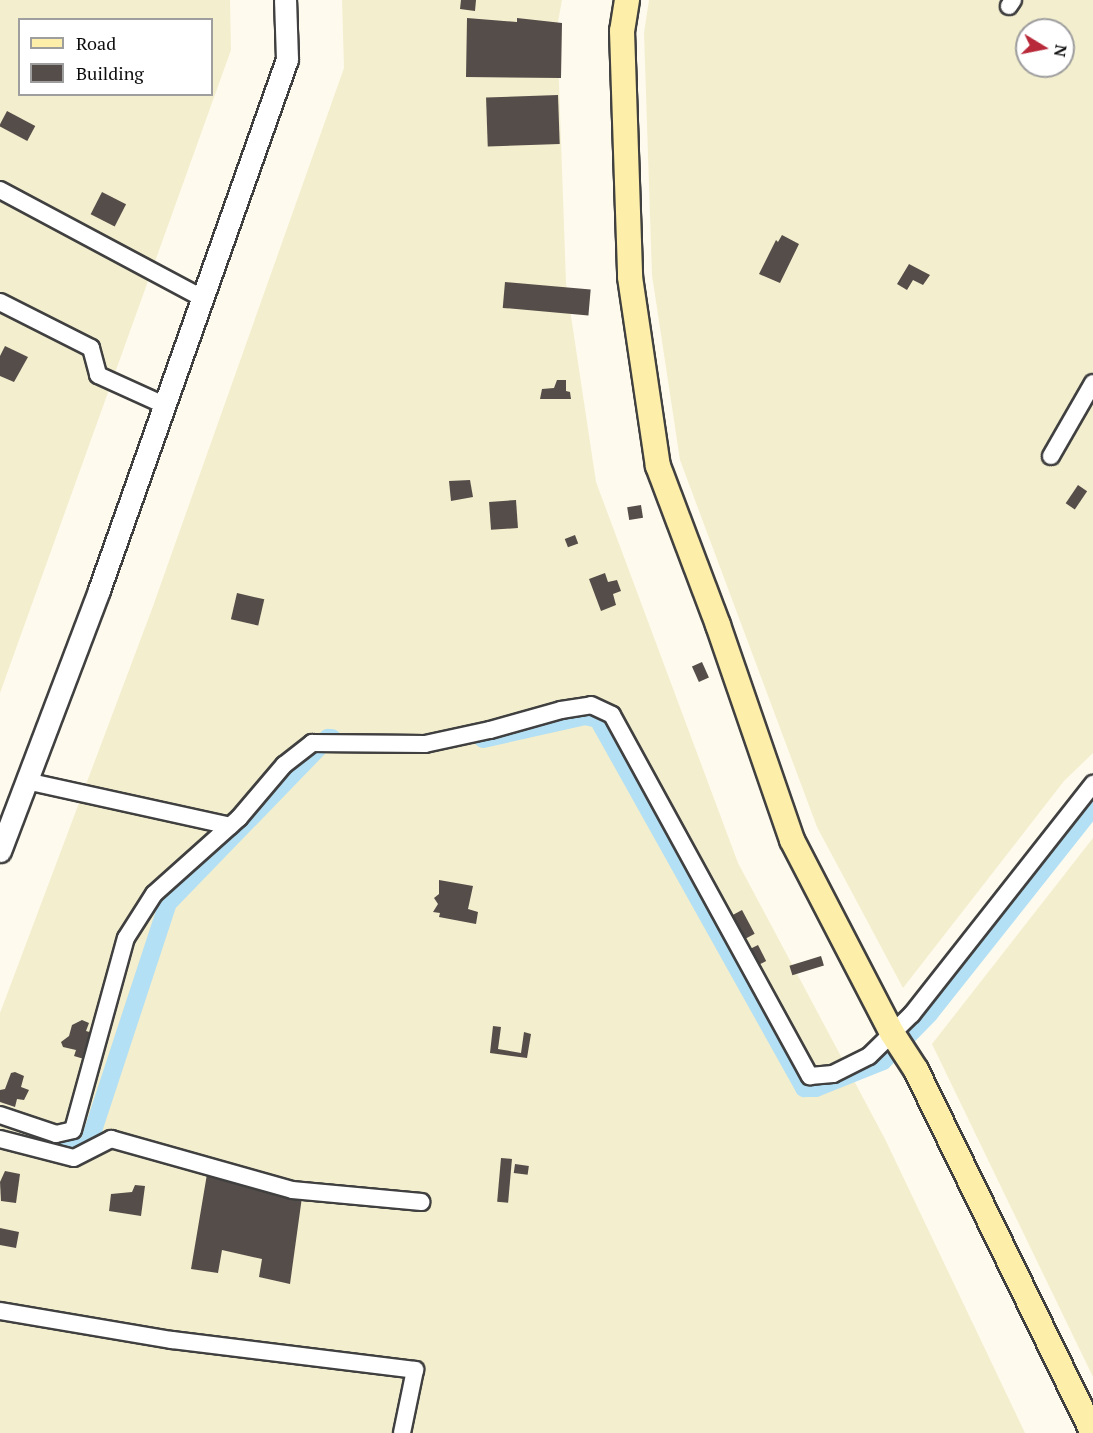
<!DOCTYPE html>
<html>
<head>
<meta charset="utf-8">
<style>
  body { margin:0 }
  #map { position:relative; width:1093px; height:1433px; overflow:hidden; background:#fefaed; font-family:"PT Serif",serif }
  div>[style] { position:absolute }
  .farmland>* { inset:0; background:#f3eece }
  .canal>* { height:18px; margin:-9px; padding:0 9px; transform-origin:9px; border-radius:9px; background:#b3e0f4 }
  .building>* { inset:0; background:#554d49; transform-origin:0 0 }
  .roads { filter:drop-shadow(2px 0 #404040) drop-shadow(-2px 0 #404040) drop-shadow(0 2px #404040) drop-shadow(0 -2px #404040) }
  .minor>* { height:16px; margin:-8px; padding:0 8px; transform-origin:8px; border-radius:8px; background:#fff }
  .tertiary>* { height:21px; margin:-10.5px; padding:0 10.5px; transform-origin:10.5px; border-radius:10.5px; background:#fff }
  .secondary>* { height:24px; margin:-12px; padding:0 12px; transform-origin:12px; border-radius:12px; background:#fdeea9 }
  span { translate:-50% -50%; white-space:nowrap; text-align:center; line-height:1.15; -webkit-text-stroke:6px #fff; paint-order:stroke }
  .legend { position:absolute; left:18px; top:18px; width:195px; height:78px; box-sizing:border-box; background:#fff; border:2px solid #9e9e9e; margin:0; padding:8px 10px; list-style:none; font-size:18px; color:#0d0d0d }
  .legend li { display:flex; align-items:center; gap:12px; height:30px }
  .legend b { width:30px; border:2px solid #9e9e9e }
  .north { position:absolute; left:1015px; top:18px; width:60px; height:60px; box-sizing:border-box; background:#fff; border:2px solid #9e9e9e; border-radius:50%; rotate:100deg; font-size:16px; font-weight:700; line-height:24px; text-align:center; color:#0d0d0d }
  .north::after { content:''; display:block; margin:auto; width:21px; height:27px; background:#b82939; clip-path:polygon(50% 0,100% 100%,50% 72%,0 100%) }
</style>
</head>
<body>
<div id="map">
  <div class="farmland">
    <i style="clip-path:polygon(evenodd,0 0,230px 0,231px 50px,0 693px,0 0,20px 20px,212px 20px,212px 94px,20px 94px,20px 20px)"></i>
    <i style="clip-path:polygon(342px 0,562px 0,557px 27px,566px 283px,596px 482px,738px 863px,885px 1139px,1025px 1433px,0 1433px,0 1013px,152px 609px,344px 68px)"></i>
    <i style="clip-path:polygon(evenodd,649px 0,1093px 0,1093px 753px,1064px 781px,903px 988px,817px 827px,680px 460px,652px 275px,644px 33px,649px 0,1027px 30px,1063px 30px,1063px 66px,1027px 66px,1027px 30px)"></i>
    <i style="clip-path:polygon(1093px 838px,1093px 1377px,932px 1044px)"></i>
  </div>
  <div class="canal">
    <i style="left:483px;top:739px;width:105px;rotate:-12.7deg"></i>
    <i style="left:585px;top:716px;width:13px;rotate:13deg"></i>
    <i style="left:598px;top:719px;width:423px;rotate:60.8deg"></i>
    <i style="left:804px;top:1088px;width:12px"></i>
    <i style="left:816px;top:1088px;width:72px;rotate:-21.9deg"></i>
    <i style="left:883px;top:1061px;width:66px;rotate:-45.6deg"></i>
    <i style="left:929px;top:1014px;width:264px;rotate:-51.6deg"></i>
    <i style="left:38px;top:1133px;width:52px;rotate:18.1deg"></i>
    <i style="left:87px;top:1149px;width:259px;rotate:-71.8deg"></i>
    <i style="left:168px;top:903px;width:230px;rotate:-45.9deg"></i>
    <i style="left:328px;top:738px;width:4px"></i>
  </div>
  <div class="building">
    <i style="clip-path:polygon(461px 0,476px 0,475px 11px,460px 9px)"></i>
    <i style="clip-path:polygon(467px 18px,517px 22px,517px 18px,562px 23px,561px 78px,466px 77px)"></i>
    <i style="left:558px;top:95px;width:49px;height:72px;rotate:88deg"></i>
    <i style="left:7px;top:111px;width:32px;height:17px;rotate:28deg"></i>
    <i style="left:102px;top:192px;width:27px;height:25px;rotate:27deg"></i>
    <i style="clip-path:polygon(782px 235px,799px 244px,780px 283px,759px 274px,776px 240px,778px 242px)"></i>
    <i style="clip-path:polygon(909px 264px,930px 275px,923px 285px,913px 280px,907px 290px,897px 284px)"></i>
    <i style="left:505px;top:282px;width:86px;height:26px;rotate:5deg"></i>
    <i style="clip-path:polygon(5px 346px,28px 357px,14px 382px,0 376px,0 356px)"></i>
    <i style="clip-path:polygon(557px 380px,566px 380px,566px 391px,570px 392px,571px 399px,540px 399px,542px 389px,554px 388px)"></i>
    <i style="clip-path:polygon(470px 480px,473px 497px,451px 501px,449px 481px)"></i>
    <i style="left:1078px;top:485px;width:11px;height:22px;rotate:34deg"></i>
    <i style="left:516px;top:500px;width:28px;height:27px;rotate:86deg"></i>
    <i style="left:641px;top:505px;width:13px;height:14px;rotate:81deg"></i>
    <i style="left:575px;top:535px;width:9px;height:11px;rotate:69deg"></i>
    <i style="clip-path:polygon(605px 573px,608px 582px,617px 580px,621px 591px,613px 594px,616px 605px,601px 611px,589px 579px)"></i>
    <i style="left:237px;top:593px;width:28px;height:27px;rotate:13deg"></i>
    <i style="left:702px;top:662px;width:17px;height:11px;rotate:66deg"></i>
    <i style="clip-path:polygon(439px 880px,473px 886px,468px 909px,478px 912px,476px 924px,439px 917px,440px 913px,433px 912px,438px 904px,434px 898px,439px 894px)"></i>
    <i style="left:742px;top:910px;width:27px;height:11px;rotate:62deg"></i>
    <i style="left:758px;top:945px;width:18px;height:9px;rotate:63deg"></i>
    <i style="left:821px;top:956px;width:10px;height:33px;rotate:73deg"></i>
    <i style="clip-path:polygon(82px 1020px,89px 1023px,86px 1031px,93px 1033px,84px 1059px,74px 1056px,76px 1050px,63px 1047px,61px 1042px,69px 1036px,72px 1025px)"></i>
    <i style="clip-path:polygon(493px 1026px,501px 1027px,498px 1049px,521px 1053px,524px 1032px,531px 1034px,527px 1058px,490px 1053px)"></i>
    <i style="clip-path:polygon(15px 1072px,24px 1076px,21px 1087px,29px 1090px,24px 1100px,17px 1099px,15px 1107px,0 1102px,0 1090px,5px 1089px,11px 1073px)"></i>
    <i style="left:501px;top:1158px;width:11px;height:44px;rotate:5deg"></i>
    <i style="left:515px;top:1164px;width:14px;height:9px;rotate:8deg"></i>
    <i style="clip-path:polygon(5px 1171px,20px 1174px,16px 1203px,1px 1201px,0 1182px)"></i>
    <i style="clip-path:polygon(207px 1174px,302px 1197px,290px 1284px,259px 1277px,262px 1259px,222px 1250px,218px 1273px,191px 1269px)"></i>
    <i style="clip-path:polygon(135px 1185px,145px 1186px,141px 1216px,109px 1211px,111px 1194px,132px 1192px)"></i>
    <i style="clip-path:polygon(0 1228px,19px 1232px,16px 1248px,0 1245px)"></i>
  </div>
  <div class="roads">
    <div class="minor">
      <i style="left:1009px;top:6px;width:7px;rotate:-56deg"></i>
      <i style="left:0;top:190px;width:229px;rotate:28.1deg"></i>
      <i style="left:0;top:302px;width:102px;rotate:26.8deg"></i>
      <i style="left:91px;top:348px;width:28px;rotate:75deg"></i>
      <i style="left:98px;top:375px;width:72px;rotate:24.4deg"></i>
      <i style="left:1051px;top:456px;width:84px;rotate:-60.1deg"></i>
      <i style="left:26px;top:781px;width:209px;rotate:12.4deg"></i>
      <i style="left:0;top:1115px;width:59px;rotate:18.7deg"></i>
      <i style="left:56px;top:1134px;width:17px;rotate:-13deg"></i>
      <i style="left:73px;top:1130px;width:199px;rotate:-74.6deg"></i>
      <i style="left:126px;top:938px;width:52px;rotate:-57.5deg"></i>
      <i style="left:154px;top:894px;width:114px;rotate:-41.8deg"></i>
      <i style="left:239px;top:818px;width:70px;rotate:-49.7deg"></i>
      <i style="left:284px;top:765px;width:36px;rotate:-38deg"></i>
      <i style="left:312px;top:743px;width:113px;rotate:0.5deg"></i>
      <i style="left:425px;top:744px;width:66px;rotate:-12.2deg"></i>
      <i style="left:490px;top:730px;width:74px;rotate:-15.7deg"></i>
      <i style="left:561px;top:710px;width:30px;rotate:-9deg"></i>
      <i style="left:591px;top:705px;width:23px;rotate:25deg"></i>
      <i style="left:612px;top:715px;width:412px;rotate:61.3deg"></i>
      <i style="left:810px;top:1076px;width:23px;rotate:-5deg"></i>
      <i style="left:833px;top:1074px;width:40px;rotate:-26.6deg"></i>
      <i style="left:869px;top:1056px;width:60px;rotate:-44.3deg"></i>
      <i style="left:912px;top:1014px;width:293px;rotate:-51.8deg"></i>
      <i style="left:0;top:1139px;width:76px;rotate:14.4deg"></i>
      <i style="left:74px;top:1158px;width:42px;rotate:-27.2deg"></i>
      <i style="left:111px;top:1139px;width:188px;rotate:15.7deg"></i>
      <i style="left:292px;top:1190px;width:130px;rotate:5.3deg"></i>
      <i style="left:0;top:1311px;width:174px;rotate:9.6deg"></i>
      <i style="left:172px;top:1340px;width:245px;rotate:7deg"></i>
      <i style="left:415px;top:1370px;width:64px;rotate:101.7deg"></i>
    </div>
    <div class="tertiary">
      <i style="left:0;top:851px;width:279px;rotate:-69.2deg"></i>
      <i style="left:99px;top:590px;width:563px;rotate:-70.5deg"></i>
      <i style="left:287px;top:59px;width:59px;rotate:-91.9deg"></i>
    </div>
    <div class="secondary">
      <i style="left:627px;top:0;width:31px;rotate:99deg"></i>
      <i style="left:622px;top:31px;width:246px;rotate:88.1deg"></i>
      <i style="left:630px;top:277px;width:191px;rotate:81.6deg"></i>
      <i style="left:658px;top:466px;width:170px;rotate:69.3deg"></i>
      <i style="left:718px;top:625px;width:227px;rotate:71deg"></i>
      <i style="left:792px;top:840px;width:217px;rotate:62.6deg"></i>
      <i style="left:892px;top:1033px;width:44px;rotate:57deg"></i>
      <i style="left:916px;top:1070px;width:404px;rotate:64deg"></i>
    </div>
  </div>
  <ul class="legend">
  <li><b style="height:8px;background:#fdeea9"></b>Road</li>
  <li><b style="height:16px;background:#554d49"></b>Building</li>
  </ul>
  <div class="north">N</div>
</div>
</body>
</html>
